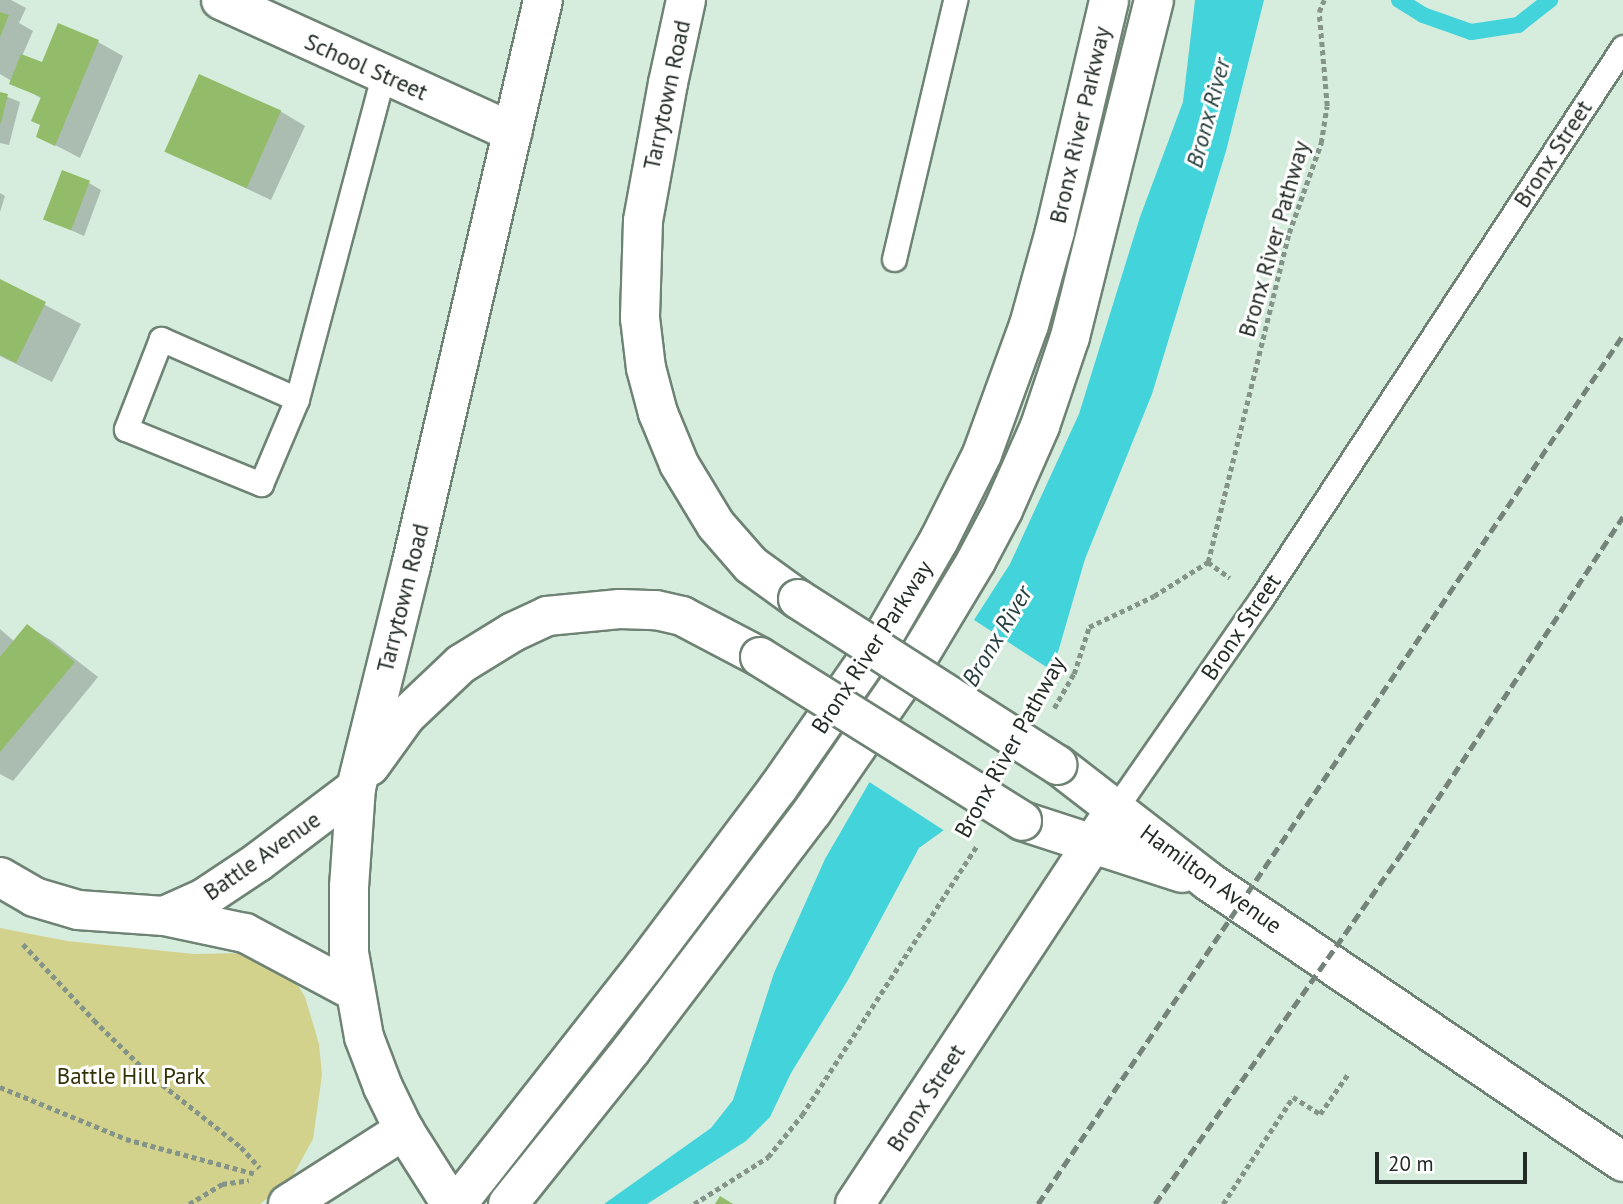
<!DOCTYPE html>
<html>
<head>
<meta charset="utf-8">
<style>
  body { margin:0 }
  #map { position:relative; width:1623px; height:1204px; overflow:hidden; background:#d6ecdc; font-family:"PT Sans",sans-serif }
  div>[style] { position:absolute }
  .green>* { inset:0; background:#d3d28d }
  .water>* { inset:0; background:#43d3db }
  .pier>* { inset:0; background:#d6ecdc; transform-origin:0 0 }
  .shadow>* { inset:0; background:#0003 }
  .stream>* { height:16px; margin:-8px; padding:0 8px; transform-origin:8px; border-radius:8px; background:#43d3db }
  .building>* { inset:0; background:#92bc69; transform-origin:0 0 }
  .path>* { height:4.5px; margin-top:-2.25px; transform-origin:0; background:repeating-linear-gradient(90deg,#849488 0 5px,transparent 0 8.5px) }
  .roads { filter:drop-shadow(2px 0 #6e8374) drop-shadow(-2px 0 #6e8374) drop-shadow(0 2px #6e8374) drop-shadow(0 -2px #6e8374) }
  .lane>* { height:23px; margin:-11.5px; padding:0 11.5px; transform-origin:11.5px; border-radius:11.5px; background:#fff }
  .street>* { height:38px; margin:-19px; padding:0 19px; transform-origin:19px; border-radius:19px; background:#fff }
  .secondary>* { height:38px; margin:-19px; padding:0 19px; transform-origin:19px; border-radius:19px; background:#fff }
  .primary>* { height:38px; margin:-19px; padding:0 19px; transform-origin:19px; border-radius:19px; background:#fff }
  .highway>* { height:38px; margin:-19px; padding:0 19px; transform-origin:19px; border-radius:19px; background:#fff }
  .rail>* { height:5px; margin-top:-2.5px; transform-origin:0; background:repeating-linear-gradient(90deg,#75847a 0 10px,transparent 0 15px) }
  .bridges { filter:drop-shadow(2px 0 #6e8374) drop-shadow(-2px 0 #6e8374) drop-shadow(0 2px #6e8374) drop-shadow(0 -2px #6e8374) }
  .primary-bridge>* { height:38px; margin:-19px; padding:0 19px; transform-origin:19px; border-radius:19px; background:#fff }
  span { translate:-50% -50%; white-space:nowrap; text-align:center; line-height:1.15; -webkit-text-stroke:6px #fff; paint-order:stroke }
  .street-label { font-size:23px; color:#222b25 }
  .park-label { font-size:23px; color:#333207 }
  .water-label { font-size:24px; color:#253d3e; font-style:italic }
  .scale { position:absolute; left:1375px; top:1152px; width:152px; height:32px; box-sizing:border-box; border:4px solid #222b25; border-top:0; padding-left:9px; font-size:21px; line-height:24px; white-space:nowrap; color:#222b25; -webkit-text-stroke:5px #fff; paint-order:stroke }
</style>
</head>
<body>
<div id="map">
  <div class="green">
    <i style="clip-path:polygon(0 928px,67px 941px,194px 954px,245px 953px,292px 976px,305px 997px,319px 1044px,322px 1075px,313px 1139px,291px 1179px,260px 1204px,0 1204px)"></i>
  </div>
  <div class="water">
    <i style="clip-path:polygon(1195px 0,1264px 0,1226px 151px,1152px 394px,1085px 559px,1058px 652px,944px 830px,919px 848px,848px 980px,791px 1073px,770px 1117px,746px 1141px,647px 1204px,604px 1204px,711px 1128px,733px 1100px,774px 973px,825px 859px,869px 783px,1010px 564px,1079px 414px,1140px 217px,1183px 102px)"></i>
  </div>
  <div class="pier">
    <i style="left:971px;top:618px;width:95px;height:193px;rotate:33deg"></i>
  </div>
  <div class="shadow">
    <i style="clip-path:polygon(0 0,11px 0,26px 8px,19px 23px,33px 31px,22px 56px,43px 65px,98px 42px,123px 56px,80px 158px,38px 136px,42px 126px,42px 99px,0 74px)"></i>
    <i style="clip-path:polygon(0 94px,20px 102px,9px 145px,0 143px)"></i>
    <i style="clip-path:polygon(280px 111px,305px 126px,271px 200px,167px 151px)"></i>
    <i style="clip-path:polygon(89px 183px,101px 190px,84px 236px,46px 219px)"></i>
    <i style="clip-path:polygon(0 193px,5px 196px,0 212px)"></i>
    <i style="clip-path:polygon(0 281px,81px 324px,52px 382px,0 356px)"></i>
    <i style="clip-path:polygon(28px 626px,52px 641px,98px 677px,13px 781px,0 774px,0 629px,15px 642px)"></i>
  </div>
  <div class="stream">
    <i style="left:1399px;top:0;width:28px;rotate:32deg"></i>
    <i style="left:1423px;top:15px;width:51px;rotate:19.5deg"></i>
    <i style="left:1471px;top:32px;width:48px;rotate:-8.5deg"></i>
    <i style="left:1518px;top:25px;width:41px;rotate:-38deg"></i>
  </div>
  <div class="building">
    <i style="clip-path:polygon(0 12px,9px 15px,0 37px)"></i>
    <i style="clip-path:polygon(58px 23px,99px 40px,55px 146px,36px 137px,40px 125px,31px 121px,41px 97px,9px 84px,21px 54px,42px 62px)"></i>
    <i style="left:199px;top:74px;width:90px;height:85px;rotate:24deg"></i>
    <i style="clip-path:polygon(0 92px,8px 94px,1px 123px,0 123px)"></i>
    <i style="left:62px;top:170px;width:30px;height:53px;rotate:21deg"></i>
    <i style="clip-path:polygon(0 279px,46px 302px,16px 363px,0 355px)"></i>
    <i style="clip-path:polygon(27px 624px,75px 662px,0 752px,0 657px)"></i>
    <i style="clip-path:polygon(720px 1196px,733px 1204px,715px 1204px)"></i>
  </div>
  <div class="path">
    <i style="left:1208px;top:562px;width:27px;rotate:36deg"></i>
    <i style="left:1054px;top:708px;width:39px;rotate:-60deg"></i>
    <i style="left:1074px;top:674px;width:49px;rotate:-72.3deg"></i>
    <i style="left:1089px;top:627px;width:72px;rotate:-25.5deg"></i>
    <i style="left:1154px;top:596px;width:64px;rotate:-32.2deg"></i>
    <i style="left:1208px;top:562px;width:339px;rotate:-76.2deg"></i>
    <i style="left:1289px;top:233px;width:96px;rotate:-70.4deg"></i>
    <i style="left:1321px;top:143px;width:37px;rotate:-81deg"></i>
    <i style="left:1327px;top:106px;width:94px;rotate:-94.9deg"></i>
    <i style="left:1319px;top:12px;width:13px;rotate:-67deg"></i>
    <i style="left:23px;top:944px;width:104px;rotate:46.9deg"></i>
    <i style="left:94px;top:1020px;width:77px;rotate:44.5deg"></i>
    <i style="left:149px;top:1074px;width:117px;rotate:38.4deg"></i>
    <i style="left:241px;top:1147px;width:28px;rotate:48deg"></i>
    <i style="left:0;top:1087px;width:136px;rotate:22.4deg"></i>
    <i style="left:126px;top:1139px;width:135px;rotate:15.1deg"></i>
    <i style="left:189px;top:1204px;width:39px;rotate:-31deg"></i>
    <i style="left:222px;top:1184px;width:27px;rotate:-8deg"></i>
    <i style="left:694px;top:1204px;width:88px;rotate:-32.4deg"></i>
    <i style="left:768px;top:1157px;width:54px;rotate:-51deg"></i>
    <i style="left:802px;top:1115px;width:320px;rotate:-57deg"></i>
    <i style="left:1223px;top:1204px;width:128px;rotate:-56.8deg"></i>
    <i style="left:1293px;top:1097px;width:32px;rotate:32deg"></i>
    <i style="left:1320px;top:1114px;width:49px;rotate:-55deg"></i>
  </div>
  <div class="roads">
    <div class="lane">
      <i style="left:894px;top:259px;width:266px;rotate:-76.7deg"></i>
      <i style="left:297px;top:399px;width:149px;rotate:-156.2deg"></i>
      <i style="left:161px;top:339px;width:97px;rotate:111.3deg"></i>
      <i style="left:126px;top:429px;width:146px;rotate:22.2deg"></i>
      <i style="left:261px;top:484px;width:92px;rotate:-67deg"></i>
      <i style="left:297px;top:399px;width:335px;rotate:-75.1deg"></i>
      <i style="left:1115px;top:809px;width:256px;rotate:-55.2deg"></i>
      <i style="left:1261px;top:599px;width:660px;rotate:-56.74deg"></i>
    </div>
    <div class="street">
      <i style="left:221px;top:0;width:320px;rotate:24.4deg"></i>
    </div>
    <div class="secondary">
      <i style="left:0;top:877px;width:39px;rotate:30deg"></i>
      <i style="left:34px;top:897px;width:46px;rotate:16.5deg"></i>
      <i style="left:78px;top:910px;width:86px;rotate:4deg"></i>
      <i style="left:164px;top:916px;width:83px;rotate:11.9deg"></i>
      <i style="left:245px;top:933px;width:123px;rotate:28deg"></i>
      <i style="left:164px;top:916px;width:44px;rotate:-24.2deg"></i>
      <i style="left:204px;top:898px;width:65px;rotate:-33.7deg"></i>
      <i style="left:258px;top:862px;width:123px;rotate:-37.1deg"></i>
      <i style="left:855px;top:1204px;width:473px;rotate:-56.6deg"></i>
    </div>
    <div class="primary">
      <i style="left:686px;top:0;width:85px;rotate:102.2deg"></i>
      <i style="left:668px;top:83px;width:140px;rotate:100.3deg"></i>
      <i style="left:643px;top:221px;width:97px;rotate:91.8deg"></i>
      <i style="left:640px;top:318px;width:50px;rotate:83.2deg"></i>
      <i style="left:646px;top:368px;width:47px;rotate:75.1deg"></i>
      <i style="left:658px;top:413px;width:55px;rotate:67.6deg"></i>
      <i style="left:679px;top:464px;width:71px;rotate:58.8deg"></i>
      <i style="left:716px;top:525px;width:53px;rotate:48.8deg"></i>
      <i style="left:751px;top:565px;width:58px;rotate:35.9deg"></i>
      <i style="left:1058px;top:765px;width:190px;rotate:37.7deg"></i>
      <i style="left:1208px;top:881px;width:501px;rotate:34.1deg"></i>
      <i style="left:370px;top:766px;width:62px;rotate:-54.2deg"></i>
      <i style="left:406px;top:716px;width:76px;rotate:-43.4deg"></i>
      <i style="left:461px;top:664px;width:61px;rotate:-31.6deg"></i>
      <i style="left:513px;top:632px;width:38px;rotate:-25deg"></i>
      <i style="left:547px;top:616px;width:73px;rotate:-5.5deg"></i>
      <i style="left:620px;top:609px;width:36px;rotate:2deg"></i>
      <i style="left:656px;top:610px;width:27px;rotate:13deg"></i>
      <i style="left:682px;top:616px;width:88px;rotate:27.7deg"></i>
      <i style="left:1022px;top:821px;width:168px;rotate:18deg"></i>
      <i style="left:451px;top:1204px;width:88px;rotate:-122.4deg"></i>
      <i style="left:404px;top:1130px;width:48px;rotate:-116deg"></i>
      <i style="left:383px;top:1087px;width:53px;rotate:-110.8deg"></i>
      <i style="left:364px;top:1037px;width:85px;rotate:-100.1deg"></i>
      <i style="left:349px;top:953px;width:66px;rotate:-90deg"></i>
      <i style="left:349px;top:887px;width:99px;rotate:-86deg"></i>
      <i style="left:356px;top:788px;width:229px;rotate:-76.1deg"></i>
      <i style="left:411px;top:566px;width:581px;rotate:-76.87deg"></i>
    </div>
    <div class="highway">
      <i style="left:288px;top:1204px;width:138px;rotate:-32.5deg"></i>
      <i style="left:457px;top:1204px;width:304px;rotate:-51.8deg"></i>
      <i style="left:645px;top:965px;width:221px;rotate:-53.1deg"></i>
      <i style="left:778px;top:788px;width:184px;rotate:-55.2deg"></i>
      <i style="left:883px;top:637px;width:112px;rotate:-60deg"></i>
      <i style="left:939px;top:540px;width:96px;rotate:-63.4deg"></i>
      <i style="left:982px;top:454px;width:137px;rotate:-70deg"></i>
      <i style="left:1029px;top:325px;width:98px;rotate:-74.5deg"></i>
      <i style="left:1055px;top:231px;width:237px;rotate:-76.8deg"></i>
      <i style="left:508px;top:1204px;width:198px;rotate:-51.3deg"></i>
      <i style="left:632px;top:1049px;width:298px;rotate:-52.8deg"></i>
      <i style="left:812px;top:812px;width:183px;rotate:-55.4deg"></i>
      <i style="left:916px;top:661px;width:117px;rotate:-59deg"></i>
      <i style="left:976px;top:561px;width:58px;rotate:-62.1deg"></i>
      <i style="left:1003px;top:510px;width:92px;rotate:-66.2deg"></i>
      <i style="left:1040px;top:426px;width:94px;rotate:-71.4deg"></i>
      <i style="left:1070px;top:337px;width:347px;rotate:-76deg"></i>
    </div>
  </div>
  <div class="rail">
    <i style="left:1038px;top:1204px;width:1048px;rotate:-56.05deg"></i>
    <i style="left:1155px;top:1204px;width:433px;rotate:-54.9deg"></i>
    <i style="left:1404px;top:850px;width:399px;rotate:-56.7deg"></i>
  </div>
  <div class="bridges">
    <div class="primary-bridge">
      <i style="left:798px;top:599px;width:308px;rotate:32.6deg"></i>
      <i style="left:760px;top:657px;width:309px;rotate:32deg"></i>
    </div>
  </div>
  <div class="street-label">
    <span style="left:366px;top:67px;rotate:24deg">School Street</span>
    <span style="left:667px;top:95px;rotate:-78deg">Tarrytown Road</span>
    <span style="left:1080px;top:125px;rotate:-77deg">Bronx River Parkway</span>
    <span style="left:1553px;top:154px;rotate:-57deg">Bronx Street</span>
    <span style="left:1274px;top:239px;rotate:-74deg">Bronx River Pathway</span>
    <span style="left:403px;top:598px;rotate:-76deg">Tarrytown Road</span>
    <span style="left:1241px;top:627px;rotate:-56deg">Bronx Street</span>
    <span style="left:872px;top:647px;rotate:-57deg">Bronx River Parkway</span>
    <span style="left:1010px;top:747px;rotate:-61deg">Bronx River Pathway</span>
    <span style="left:262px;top:856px;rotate:-35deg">Battle Avenue</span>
    <span style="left:1211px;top:879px;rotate:36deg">Hamilton Avenue</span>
    <span style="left:926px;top:1098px;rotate:-57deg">Bronx Street</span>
  </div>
  <div class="park-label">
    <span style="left:131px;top:1076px">Battle Hill Park</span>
  </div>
  <div class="water-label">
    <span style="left:1208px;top:113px;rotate:-75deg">Bronx River</span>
    <span style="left:997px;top:636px;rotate:-59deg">Bronx River</span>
  </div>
  <div class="scale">20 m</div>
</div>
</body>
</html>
